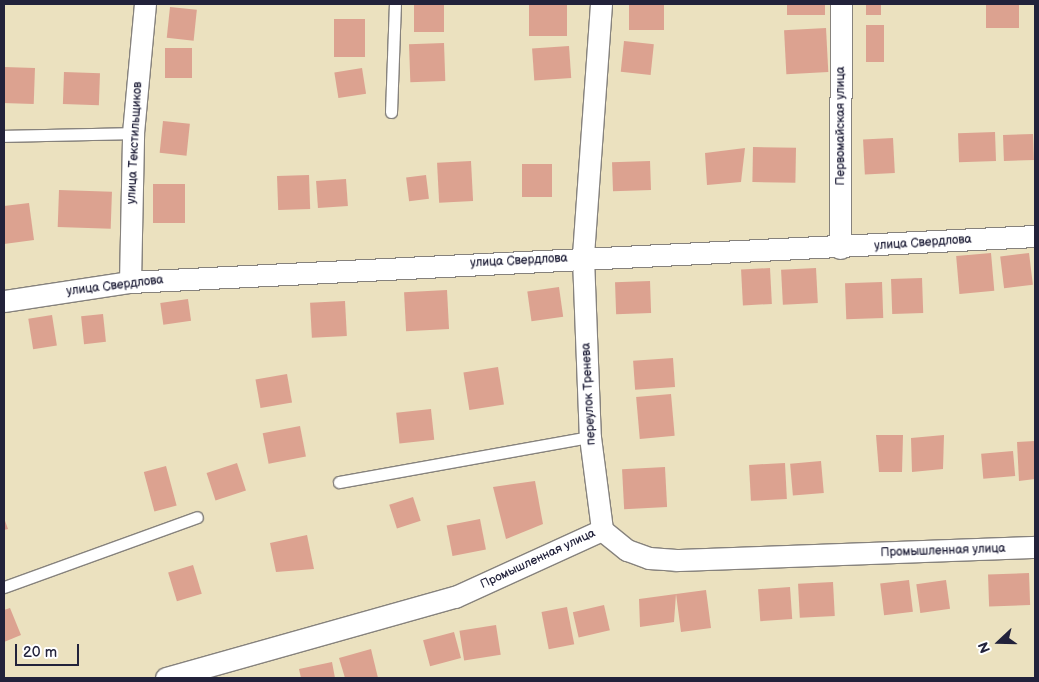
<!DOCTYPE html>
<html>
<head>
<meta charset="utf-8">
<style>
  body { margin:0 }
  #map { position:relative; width:1039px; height:682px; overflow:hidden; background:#ebe1bf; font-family:"Balsamiq Sans",sans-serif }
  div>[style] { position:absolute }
  .building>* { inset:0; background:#dca290; transform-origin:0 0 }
  .roads { filter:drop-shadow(1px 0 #86827d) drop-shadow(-1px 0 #86827d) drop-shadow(0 1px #86827d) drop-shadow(0 -1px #86827d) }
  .service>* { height:11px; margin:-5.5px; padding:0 5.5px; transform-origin:5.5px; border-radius:5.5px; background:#fff }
  .minor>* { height:21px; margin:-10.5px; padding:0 10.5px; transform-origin:10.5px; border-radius:10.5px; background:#fff }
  span { translate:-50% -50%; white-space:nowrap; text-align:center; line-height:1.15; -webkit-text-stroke:5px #fff; paint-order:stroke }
  .street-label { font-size:12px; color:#22223b }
  .frame { position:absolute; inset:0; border:5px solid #22223b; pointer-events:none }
  .north { position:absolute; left:974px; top:617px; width:50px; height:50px; -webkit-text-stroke:4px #fff; paint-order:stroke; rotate:249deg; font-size:14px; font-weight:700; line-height:20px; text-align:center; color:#22223b }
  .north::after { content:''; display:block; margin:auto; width:18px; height:22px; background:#22223b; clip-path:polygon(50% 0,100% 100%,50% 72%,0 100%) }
  .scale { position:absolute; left:15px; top:644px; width:64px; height:22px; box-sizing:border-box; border:2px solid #22223b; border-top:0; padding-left:6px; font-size:15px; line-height:18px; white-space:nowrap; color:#22223b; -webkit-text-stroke:4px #fff; paint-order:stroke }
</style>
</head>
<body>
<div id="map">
  <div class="building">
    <i style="left:414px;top:4px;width:30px;height:28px"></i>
    <i style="left:529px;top:4px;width:38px;height:32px"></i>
    <i style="left:629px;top:4px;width:35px;height:26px"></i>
    <i style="left:787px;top:4px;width:38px;height:11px"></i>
    <i style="left:866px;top:4px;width:15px;height:11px"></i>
    <i style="left:986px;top:4px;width:33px;height:24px"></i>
    <i style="left:170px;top:7px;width:27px;height:31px;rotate:6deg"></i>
    <i style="left:334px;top:19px;width:31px;height:38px"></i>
    <i style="left:866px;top:25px;width:18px;height:37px"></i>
    <i style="left:826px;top:28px;width:44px;height:42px;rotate:87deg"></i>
    <i style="left:624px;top:41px;width:30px;height:31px;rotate:6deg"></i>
    <i style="left:444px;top:43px;width:38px;height:35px;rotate:88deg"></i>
    <i style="left:569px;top:46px;width:32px;height:37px;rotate:86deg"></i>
    <i style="left:165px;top:48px;width:27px;height:30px"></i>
    <i style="left:4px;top:67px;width:31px;height:36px;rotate:2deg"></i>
    <i style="left:362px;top:68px;width:26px;height:28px;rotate:81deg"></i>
    <i style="left:64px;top:72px;width:36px;height:32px;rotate:2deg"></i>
    <i style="left:163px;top:121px;width:27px;height:32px;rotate:6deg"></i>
    <i style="left:995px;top:132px;width:29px;height:37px;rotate:88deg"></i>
    <i style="left:1033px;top:134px;width:26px;height:30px;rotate:88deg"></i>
    <i style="left:893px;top:138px;width:35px;height:30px;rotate:87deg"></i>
    <i style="left:753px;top:147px;width:43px;height:35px;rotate:1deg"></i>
    <i style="clip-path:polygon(745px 148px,741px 182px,707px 185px,705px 153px)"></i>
    <i style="left:471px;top:161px;width:40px;height:34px;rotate:87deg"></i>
    <i style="left:650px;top:161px;width:29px;height:38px;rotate:88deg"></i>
    <i style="left:522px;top:164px;width:30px;height:33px"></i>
    <i style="left:309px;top:175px;width:34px;height:32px;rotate:88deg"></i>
    <i style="left:426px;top:175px;width:24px;height:20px;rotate:83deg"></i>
    <i style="left:346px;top:179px;width:27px;height:30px;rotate:86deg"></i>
    <i style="left:153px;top:184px;width:32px;height:39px"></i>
    <i style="left:59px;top:190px;width:53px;height:37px;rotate:2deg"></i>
    <i style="clip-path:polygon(29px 203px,34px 240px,4px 244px,4px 206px)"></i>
    <i style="left:991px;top:253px;width:38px;height:35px;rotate:85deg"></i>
    <i style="left:1029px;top:253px;width:32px;height:29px;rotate:83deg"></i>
    <i style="left:770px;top:268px;width:36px;height:29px;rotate:87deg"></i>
    <i style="left:816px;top:268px;width:35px;height:35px;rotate:87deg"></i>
    <i style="left:922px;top:278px;width:35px;height:31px;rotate:88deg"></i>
    <i style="left:650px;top:281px;width:32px;height:35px;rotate:88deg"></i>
    <i style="left:882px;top:282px;width:36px;height:37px;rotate:88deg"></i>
    <i style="left:559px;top:287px;width:30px;height:32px;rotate:82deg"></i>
    <i style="left:447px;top:290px;width:39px;height:43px;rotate:87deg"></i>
    <i style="left:188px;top:299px;width:22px;height:28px;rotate:82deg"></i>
    <i style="left:345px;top:301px;width:35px;height:35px;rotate:87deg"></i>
    <i style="left:103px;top:314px;width:28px;height:22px;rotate:84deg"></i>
    <i style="left:52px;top:315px;width:31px;height:24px;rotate:81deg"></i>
    <i style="left:673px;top:358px;width:29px;height:40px;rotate:86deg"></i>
    <i style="left:498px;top:367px;width:38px;height:35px;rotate:81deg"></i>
    <i style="left:287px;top:374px;width:29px;height:32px;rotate:80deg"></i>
    <i style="left:671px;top:394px;width:42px;height:35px;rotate:85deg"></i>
    <i style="left:431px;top:409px;width:31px;height:35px;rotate:84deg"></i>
    <i style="left:300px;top:426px;width:31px;height:38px;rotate:79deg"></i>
    <i style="clip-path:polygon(876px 435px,903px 435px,902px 472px,879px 472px)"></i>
    <i style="clip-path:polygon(944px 435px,943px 469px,912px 472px,911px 438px)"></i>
    <i style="clip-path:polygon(1035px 441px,1035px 479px,1019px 481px,1017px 442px)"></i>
    <i style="left:1013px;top:451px;width:25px;height:32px;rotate:85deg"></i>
    <i style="left:821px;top:461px;width:32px;height:31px;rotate:85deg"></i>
    <i style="left:237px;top:463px;width:29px;height:32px;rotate:72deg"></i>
    <i style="left:785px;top:463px;width:36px;height:36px;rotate:87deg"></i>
    <i style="left:166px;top:466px;width:41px;height:23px;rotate:75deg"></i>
    <i style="left:665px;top:467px;width:40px;height:43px;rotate:87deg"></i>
    <i style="clip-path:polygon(535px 481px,543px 524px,506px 539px,493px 487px)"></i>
    <i style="left:413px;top:497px;width:25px;height:25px;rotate:72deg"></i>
    <i style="clip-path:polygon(4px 518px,8px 529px,4px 530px)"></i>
    <i style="left:480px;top:519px;width:31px;height:34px;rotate:79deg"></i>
    <i style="clip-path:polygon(307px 535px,314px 569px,276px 572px,270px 543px)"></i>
    <i style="left:193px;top:565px;width:30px;height:26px;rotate:73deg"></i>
    <i style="left:1029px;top:573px;width:32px;height:41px;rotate:88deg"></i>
    <i style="left:909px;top:580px;width:32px;height:29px;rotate:83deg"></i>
    <i style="left:946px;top:580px;width:29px;height:30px;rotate:82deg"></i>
    <i style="left:833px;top:582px;width:34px;height:35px;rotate:87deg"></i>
    <i style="left:790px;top:587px;width:32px;height:32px;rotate:86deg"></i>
    <i style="clip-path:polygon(706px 590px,711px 628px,681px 632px,676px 594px,674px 622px,640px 627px,639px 599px,676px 594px)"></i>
    <i style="left:604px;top:605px;width:26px;height:32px;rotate:77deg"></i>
    <i style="left:567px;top:607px;width:38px;height:26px;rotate:79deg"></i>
    <i style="clip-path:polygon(10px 608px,21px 635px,4px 642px,4px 610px)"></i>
    <i style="left:496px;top:625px;width:30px;height:37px;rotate:81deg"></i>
    <i style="left:454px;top:632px;width:27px;height:32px;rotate:75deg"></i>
    <i style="clip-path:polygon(371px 649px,378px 678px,345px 678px,339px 658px)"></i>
    <i style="clip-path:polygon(332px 662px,335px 678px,301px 678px,299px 669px)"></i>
  </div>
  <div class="roads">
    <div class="service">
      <i style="left:391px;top:112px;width:108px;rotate:-87.9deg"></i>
      <i style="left:4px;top:136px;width:129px;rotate:-1.3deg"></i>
      <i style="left:339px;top:482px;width:255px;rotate:-10.2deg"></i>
      <i style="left:4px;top:587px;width:205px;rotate:-19.9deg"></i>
    </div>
    <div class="minor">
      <i style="left:601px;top:4px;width:255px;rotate:94.1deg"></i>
      <i style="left:583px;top:258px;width:179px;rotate:87.8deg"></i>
      <i style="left:590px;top:437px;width:94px;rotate:82.6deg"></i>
      <i style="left:840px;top:248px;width:244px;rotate:-89.8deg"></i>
      <i style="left:130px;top:282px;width:149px;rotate:-88.8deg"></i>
      <i style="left:133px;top:133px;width:130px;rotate:-84.7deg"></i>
      <i style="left:4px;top:301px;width:127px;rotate:-8.6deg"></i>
      <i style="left:130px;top:282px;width:906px;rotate:-2.91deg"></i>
      <i style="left:166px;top:678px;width:300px;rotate:-15.7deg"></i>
      <i style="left:455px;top:597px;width:162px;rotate:-24.5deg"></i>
      <i style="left:602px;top:530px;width:32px;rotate:39deg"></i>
      <i style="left:627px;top:550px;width:23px;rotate:20deg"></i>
      <i style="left:649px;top:558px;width:27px;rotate:4deg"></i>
      <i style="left:676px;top:560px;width:359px;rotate:-2.1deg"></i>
    </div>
  </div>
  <div class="street-label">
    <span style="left:841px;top:126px;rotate:-90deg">Первомайская улица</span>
    <span style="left:135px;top:143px;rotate:-87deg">улица Текстильщиков</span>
    <span style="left:923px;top:243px;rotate:-4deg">улица Свердлова</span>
    <span style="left:519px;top:261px;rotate:-3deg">улица Свердлова</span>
    <span style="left:115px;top:286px;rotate:-7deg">улица Свердлова</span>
    <span style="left:589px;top:394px;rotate:-93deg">переулок Тренева</span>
    <span style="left:943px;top:551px;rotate:-2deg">Промышленная улица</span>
    <span style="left:538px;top:559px;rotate:-25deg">Промышленная улица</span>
  </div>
  <div class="frame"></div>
  <div class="north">N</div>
  <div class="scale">20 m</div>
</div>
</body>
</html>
